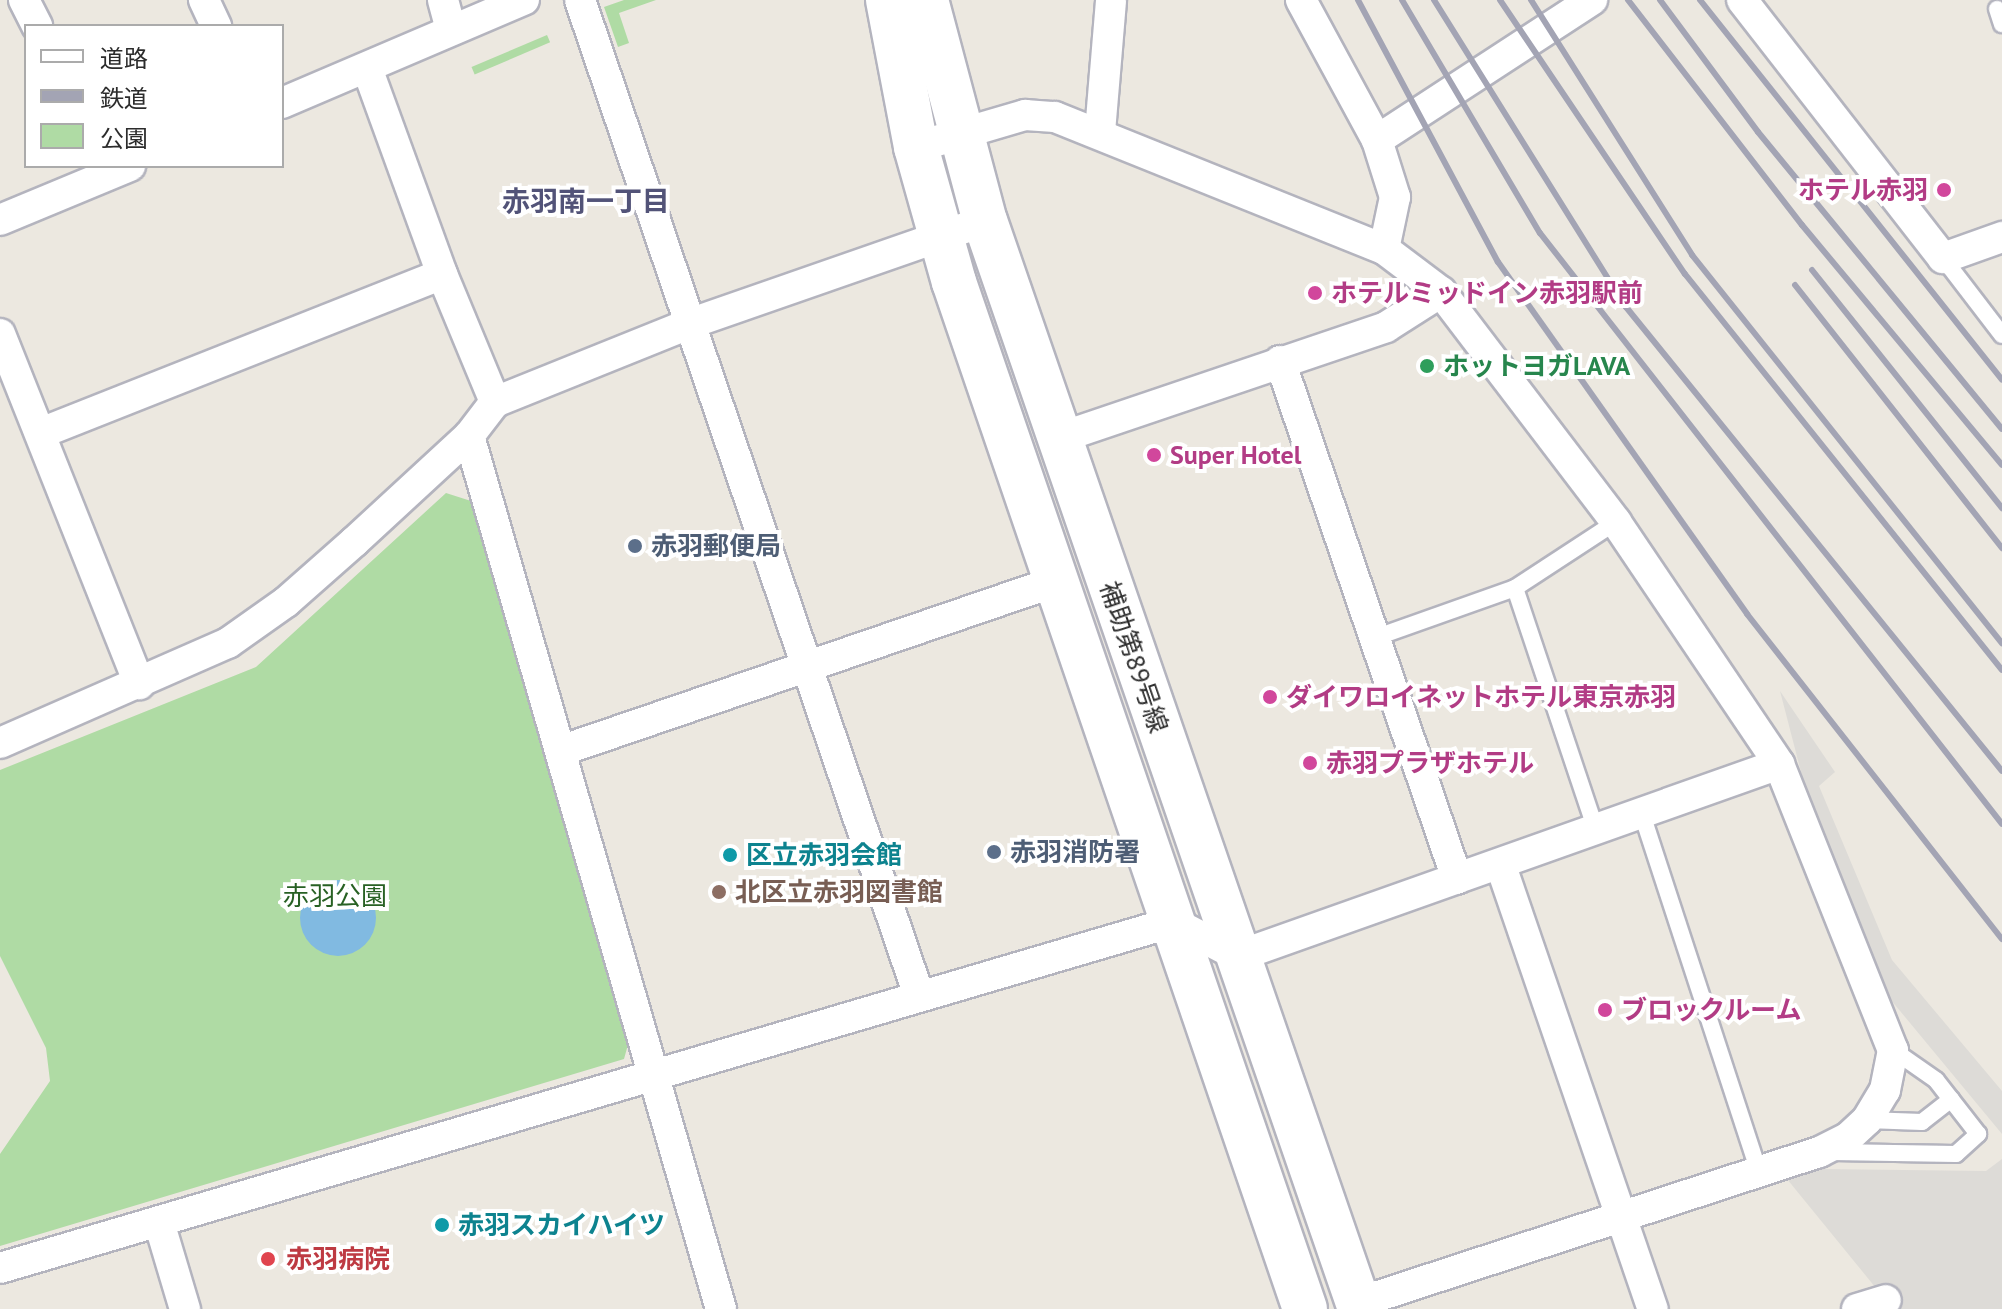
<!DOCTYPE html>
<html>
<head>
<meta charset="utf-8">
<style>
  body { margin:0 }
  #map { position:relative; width:2002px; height:1309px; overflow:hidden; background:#ece8e0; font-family:"PT Sans","Noto Sans JP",sans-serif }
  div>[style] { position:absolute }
  .green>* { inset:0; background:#afdba4; transform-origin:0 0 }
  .plaza>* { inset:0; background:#dddbd7 }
  .water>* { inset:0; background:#81bae1 }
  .round { border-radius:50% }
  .roads { filter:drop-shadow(2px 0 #b4b4be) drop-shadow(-2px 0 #b4b4be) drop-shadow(0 2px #b4b4be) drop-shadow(0 -2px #b4b4be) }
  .lane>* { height:16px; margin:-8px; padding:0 8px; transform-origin:8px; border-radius:8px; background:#fff }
  .street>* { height:30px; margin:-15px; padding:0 15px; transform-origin:15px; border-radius:15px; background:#fff }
  .secondary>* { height:44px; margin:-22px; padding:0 22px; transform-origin:22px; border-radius:22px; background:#fff }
  .rail>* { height:6px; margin:-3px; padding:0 3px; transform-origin:3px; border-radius:3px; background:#a3a4b4 }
  .dots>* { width:22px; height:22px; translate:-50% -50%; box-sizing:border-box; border:4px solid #fff; border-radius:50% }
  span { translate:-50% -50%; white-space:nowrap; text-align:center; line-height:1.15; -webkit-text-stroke:8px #fff; paint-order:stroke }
  .hotel-label { font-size:26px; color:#b23c85; font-weight:700 }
  .right { translate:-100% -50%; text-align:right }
  .left { translate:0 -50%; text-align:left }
  .leisure-label { font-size:26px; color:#27864d; font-weight:700 }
  .service-label { font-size:26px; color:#4e5e75; font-weight:700 }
  .street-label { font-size:26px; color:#2c2c2c }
  .culture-label { font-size:26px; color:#0d838f; font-weight:700 }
  .education-label { font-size:26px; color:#785e54; font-weight:700 }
  .park-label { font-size:26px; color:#286124 }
  .health-label { font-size:26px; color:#be3a42; font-weight:700 }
  .neighbourhood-label { font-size:28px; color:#525378; font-weight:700 }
  .legend { position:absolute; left:24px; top:24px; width:260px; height:144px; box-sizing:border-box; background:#fff; border:2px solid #ababab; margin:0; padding:10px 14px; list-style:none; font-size:24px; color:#2c2c2c }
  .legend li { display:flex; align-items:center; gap:16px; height:40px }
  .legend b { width:40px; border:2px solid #ababab }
</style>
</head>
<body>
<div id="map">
  <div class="green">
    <i style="clip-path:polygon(624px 0,656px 0,619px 13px,629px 43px,618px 47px,604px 7px)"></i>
    <i style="left:547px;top:35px;width:8px;height:82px;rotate:67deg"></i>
    <i style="clip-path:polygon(446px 493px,471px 501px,629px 1041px,624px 1059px,0 1246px,0 1154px,50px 1081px,46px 1048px,0 956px,0 770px,256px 667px)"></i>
  </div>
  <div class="plaza">
    <i style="clip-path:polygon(1780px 691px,1835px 772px,1819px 786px,1892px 960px,2002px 1091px,2002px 1134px,1886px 994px,1807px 795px)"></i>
    <i style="clip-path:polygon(2002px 1159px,2002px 1309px,1893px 1309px,1787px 1179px,1821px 1169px,1986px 1171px)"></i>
  </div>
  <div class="water">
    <i class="round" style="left:300px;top:880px;width:76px;height:76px"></i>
  </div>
  <div class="roads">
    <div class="lane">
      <i style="left:1997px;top:9px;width:16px;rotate:72deg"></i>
      <i style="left:1943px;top:258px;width:97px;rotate:52.5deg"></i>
      <i style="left:1515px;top:588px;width:252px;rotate:71.5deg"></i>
      <i style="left:1374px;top:638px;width:150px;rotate:-19.5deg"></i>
      <i style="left:1515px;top:588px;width:121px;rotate:-33.2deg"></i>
      <i style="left:1641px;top:811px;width:377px;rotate:71.9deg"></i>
      <i style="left:1867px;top:1120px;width:55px;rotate:2.1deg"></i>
      <i style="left:1922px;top:1122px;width:37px;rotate:-38deg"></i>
      <i style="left:1832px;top:1152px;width:124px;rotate:0.9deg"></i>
      <i style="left:1956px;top:1154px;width:30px;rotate:-42deg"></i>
      <i style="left:1978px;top:1134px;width:68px;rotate:-127.9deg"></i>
      <i style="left:1936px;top:1080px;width:52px;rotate:-145.1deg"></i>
    </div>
    <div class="street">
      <i style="left:24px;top:0;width:29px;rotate:63deg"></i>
      <i style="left:204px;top:0;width:29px;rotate:65deg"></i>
      <i style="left:443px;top:0;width:30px;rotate:75deg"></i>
      <i style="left:580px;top:0;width:1052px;rotate:71.2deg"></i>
      <i style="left:1301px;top:0;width:159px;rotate:61.5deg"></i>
      <i style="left:1377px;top:140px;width:60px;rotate:72.5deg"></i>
      <i style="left:1395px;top:197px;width:53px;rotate:101.9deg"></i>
      <i style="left:1742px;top:0;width:327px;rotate:52.1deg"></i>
      <i style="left:1943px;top:258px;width:63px;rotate:-19.6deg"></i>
      <i style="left:282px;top:103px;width:263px;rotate:-23.1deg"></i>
      <i style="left:1100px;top:132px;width:132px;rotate:-85.2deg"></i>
      <i style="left:1377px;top:140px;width:257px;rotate:-33.1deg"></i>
      <i style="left:916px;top:147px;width:114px;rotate:-16.4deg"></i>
      <i style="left:1025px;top:115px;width:30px;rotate:4deg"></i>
      <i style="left:1055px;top:117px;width:354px;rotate:21.9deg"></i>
      <i style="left:1384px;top:249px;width:71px;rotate:37deg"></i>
      <i style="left:1441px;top:292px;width:289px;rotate:52.7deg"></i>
      <i style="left:1616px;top:522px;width:292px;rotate:56deg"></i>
      <i style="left:1779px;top:764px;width:308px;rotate:68.3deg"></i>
      <i style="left:1893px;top:1050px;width:41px;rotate:101.3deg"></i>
      <i style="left:1885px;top:1090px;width:35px;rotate:121deg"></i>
      <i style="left:1867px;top:1120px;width:25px;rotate:137deg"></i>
      <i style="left:1849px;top:1137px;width:34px;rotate:153deg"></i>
      <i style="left:1819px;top:1152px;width:485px;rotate:161.9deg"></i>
      <i style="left:0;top:220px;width:141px;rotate:-22.6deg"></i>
      <i style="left:442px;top:274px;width:139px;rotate:67.5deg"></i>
      <i style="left:0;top:334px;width:377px;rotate:68.3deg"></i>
      <i style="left:1280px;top:361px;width:547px;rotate:71.13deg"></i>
      <i style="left:41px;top:433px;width:431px;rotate:-21.6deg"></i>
      <i style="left:442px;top:274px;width:219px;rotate:-110deg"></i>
      <i style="left:469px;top:436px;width:909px;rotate:73.9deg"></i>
      <i style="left:1059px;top:438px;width:345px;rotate:-18.7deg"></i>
      <i style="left:1386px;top:327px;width:65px;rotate:-32.5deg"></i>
      <i style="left:0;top:743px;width:249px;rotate:-23.7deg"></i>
      <i style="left:228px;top:643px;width:71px;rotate:-35.3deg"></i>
      <i style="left:286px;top:602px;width:91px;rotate:-41.4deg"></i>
      <i style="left:354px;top:542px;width:156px;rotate:-42.7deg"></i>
      <i style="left:469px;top:436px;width:43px;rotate:-52.6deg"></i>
      <i style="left:495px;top:402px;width:209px;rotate:-21.9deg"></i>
      <i style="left:689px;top:324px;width:313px;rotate:-19.2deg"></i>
      <i style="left:560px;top:751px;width:525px;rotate:-18.88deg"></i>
      <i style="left:1501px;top:866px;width:468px;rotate:71.1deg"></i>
      <i style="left:159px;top:1222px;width:91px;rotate:73.4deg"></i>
      <i style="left:0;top:1268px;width:1223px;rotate:-16.43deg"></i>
      <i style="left:1173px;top:922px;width:73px;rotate:27.6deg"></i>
      <i style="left:1238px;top:956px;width:574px;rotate:-19.54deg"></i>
      <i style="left:1857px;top:1309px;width:30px;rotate:-17deg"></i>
    </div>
    <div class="secondary">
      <i style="left:888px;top:0;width:150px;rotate:79.2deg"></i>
      <i style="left:916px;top:147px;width:140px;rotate:74.3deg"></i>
      <i style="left:954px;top:282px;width:1085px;rotate:71.13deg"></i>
      <i style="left:926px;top:0;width:229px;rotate:75.1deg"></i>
      <i style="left:985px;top:221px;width:1151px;rotate:70.98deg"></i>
    </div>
  </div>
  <div class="rail">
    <i style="left:1358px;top:0;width:297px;rotate:61.9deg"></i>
    <i style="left:1498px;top:262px;width:431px;rotate:54.7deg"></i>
    <i style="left:1747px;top:614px;width:413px;rotate:51.9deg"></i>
    <i style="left:1402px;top:0;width:271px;rotate:59.4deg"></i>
    <i style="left:1540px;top:233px;width:750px;rotate:51.98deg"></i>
    <i style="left:1434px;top:0;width:362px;rotate:58deg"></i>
    <i style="left:1626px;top:307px;width:597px;rotate:50.98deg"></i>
    <i style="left:1500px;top:0;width:331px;rotate:56deg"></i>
    <i style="left:1685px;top:274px;width:507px;rotate:51.32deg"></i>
    <i style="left:1531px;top:0;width:302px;rotate:57.7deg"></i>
    <i style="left:1692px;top:255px;width:497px;rotate:51.4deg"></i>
    <i style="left:1628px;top:0;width:284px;rotate:52.3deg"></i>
    <i style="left:1802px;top:225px;width:312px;rotate:50.2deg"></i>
    <i style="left:1660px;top:0;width:164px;rotate:53.4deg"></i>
    <i style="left:1758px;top:132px;width:384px;rotate:50.6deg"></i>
    <i style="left:1700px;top:0;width:485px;rotate:51.5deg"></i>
    <i style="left:1812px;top:270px;width:305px;rotate:51.4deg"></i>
    <i style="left:1795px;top:285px;width:335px;rotate:51.8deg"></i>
  </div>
  <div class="dots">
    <i style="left:1944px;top:190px;background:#d1479c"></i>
    <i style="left:1315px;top:293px;background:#d1479c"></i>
    <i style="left:1427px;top:366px;background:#2e9e5b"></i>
    <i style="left:1154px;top:455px;background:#d1479c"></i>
    <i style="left:635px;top:546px;background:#5c6f8a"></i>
    <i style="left:1270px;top:697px;background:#d1479c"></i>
    <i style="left:1310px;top:763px;background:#d1479c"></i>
    <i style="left:994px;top:852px;background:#5c6f8a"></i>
    <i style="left:730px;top:855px;background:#0f9aa8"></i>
    <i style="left:719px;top:892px;background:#8d6e63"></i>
    <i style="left:1605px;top:1010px;background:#d1479c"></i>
    <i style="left:442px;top:1225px;background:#0f9aa8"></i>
    <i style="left:268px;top:1259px;background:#e0444e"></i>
  </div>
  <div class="hotel-label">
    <span class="right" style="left:1928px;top:190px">ホテル赤羽</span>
    <span class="left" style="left:1331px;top:293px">ホテルミッドイン赤羽駅前</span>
    <span class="left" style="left:1170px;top:455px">Super Hotel</span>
    <span class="left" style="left:1286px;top:697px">ダイワロイネットホテル東京赤羽</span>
    <span class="left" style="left:1326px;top:763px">赤羽プラザホテル</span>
    <span class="left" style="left:1621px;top:1010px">ブロックルーム</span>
  </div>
  <div class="leisure-label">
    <span class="left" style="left:1443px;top:366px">ホットヨガLAVA</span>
  </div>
  <div class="service-label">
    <span class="left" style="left:651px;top:546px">赤羽郵便局</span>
    <span class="left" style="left:1010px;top:852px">赤羽消防署</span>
  </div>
  <div class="street-label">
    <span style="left:1134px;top:657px;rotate:71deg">補助第89号線</span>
  </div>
  <div class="culture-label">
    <span class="left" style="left:746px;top:855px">区立赤羽会館</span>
    <span class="left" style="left:458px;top:1225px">赤羽スカイハイツ</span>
  </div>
  <div class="education-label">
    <span class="left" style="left:735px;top:892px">北区立赤羽図書館</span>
  </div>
  <div class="park-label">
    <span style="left:335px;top:896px">赤羽公園</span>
  </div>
  <div class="health-label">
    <span class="left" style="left:286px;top:1259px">赤羽病院</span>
  </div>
  <div class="neighbourhood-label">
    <span style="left:586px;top:201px">赤羽南一丁目</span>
  </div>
  <ul class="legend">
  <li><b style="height:10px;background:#fff"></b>道路</li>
  <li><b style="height:10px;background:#a3a4b4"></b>鉄道</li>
  <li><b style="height:22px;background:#afdba4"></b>公園</li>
  </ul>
</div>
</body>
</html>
